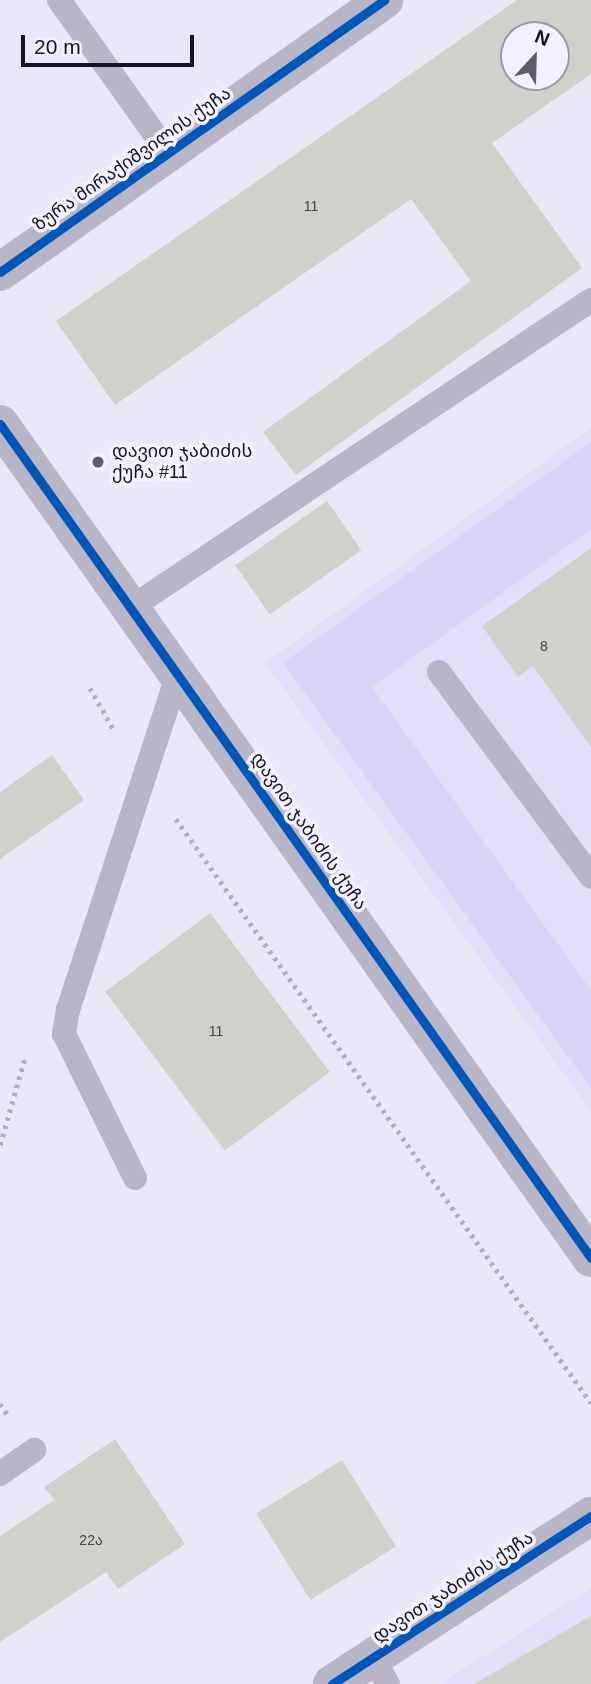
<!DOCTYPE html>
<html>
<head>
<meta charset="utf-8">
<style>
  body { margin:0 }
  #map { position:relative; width:591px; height:1684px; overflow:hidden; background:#eae7f7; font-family:Helvetica,"Noto Sans Georgian",sans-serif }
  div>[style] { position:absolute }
  .built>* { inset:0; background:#e4dff9 }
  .green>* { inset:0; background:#dad3f9 }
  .building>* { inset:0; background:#ced2ca; transform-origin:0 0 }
  .path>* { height:4.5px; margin-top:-2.25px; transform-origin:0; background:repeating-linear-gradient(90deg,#b1afbd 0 3.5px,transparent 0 8.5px) }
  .service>* { height:24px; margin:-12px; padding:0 12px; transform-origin:12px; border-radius:12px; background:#b8b5c7 }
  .tertiary>* { height:38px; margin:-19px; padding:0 19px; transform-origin:19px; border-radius:19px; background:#b8b5c7 }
  .cycleway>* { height:9px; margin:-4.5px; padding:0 4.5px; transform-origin:4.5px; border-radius:4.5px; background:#0057b8 }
  .dots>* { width:19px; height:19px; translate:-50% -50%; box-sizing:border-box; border:4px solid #f3f0ff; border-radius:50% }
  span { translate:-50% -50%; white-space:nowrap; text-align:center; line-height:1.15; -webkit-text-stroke:7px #f3f0ff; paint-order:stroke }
  .number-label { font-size:14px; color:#43434a }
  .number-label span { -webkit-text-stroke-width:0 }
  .street-label { font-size:18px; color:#15131f }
  .poi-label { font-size:18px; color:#15131f }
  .left { translate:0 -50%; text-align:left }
  .north { position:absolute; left:500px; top:21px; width:70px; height:70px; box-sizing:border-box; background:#f3f0ff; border:2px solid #9a98a5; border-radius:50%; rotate:22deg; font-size:19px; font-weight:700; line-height:28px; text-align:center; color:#15131f }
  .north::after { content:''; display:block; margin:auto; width:24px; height:32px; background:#605d6b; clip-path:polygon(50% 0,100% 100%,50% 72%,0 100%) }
  .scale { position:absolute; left:21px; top:35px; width:173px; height:32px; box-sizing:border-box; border:4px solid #15131f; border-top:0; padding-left:9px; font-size:21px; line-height:24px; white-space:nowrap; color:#15131f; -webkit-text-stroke:5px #f3f0ff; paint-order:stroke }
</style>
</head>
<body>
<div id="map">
  <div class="built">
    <i style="clip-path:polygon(591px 428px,591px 1111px,265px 663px)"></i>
    <i style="clip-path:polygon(591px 1588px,591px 1684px,440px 1684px)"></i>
  </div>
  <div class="green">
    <i style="clip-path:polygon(591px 442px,591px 529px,372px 687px,591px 990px,591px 1088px,283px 663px)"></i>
  </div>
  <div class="building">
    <i style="clip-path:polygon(evenodd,517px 0,591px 0,591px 74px,492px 143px,582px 268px,296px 475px,263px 432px,471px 281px,411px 199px,115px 405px,56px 321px,517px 0,514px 35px,556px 35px,556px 77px,514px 77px,514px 35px)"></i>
    <i style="left:327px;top:501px;width:60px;height:112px;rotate:55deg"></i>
    <i style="clip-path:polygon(591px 548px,591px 747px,533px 666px,518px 677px,482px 626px)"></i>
    <i style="clip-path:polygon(52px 755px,84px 800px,0 859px,0 792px)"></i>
    <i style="left:210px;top:913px;width:199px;height:131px;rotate:53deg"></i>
    <i style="clip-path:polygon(115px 1439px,185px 1544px,118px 1589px,106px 1572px,0 1642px,0 1536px,54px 1500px,44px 1487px)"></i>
    <i style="left:342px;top:1460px;width:102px;height:101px;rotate:58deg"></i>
    <i style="clip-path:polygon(591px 1616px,591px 1684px,474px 1684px)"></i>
  </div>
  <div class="path">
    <i style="left:90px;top:688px;width:48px;rotate:60.3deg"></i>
    <i style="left:176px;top:819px;width:716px;rotate:54.6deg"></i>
    <i style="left:0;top:1145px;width:91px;rotate:-74.1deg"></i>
    <i style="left:0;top:1404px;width:14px;rotate:54deg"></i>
  </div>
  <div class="service">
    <i style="left:59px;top:0;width:188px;rotate:54.5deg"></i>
    <i style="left:132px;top:607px;width:552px;rotate:-33.78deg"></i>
    <i style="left:439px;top:672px;width:255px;rotate:53.4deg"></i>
    <i style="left:135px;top:1178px;width:161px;rotate:-116.2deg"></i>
    <i style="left:64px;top:1034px;width:24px;rotate:-81deg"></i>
    <i style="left:68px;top:1010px;width:354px;rotate:-71.9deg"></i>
    <i style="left:0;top:1474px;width:42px;rotate:-35.2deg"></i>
    <i style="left:373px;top:1657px;width:31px;rotate:61deg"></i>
  </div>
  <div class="tertiary">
    <i style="left:0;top:272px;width:471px;rotate:-35.3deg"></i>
    <i style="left:0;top:424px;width:1022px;rotate:54.68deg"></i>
    <i style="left:332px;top:1684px;width:309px;rotate:-33deg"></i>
  </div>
  <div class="cycleway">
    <i style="left:0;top:272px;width:471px;rotate:-35.3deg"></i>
    <i style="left:0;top:424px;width:1022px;rotate:54.68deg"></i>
    <i style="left:332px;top:1684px;width:309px;rotate:-33deg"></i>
  </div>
  <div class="dots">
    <i style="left:98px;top:462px;background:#605d6b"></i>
  </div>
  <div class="number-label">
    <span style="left:311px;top:206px">11</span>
    <span style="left:544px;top:646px">8</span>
    <span style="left:216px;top:1031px">11</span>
    <span style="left:91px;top:1540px">22ა</span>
  </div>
  <div class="street-label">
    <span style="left:132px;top:159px;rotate:-35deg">ზურა მირაქიშვილის ქუჩა</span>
    <span style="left:309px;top:831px;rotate:55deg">დავით ჯაბიძის ქუჩა</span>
    <span style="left:453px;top:1587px;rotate:-33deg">დავით ჯაბიძის ქუჩა</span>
  </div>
  <div class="poi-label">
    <span class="left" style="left:112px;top:462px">დავით ჯაბიძის<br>ქუჩა #11</span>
  </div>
  <div class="north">N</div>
  <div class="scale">20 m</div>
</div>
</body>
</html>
